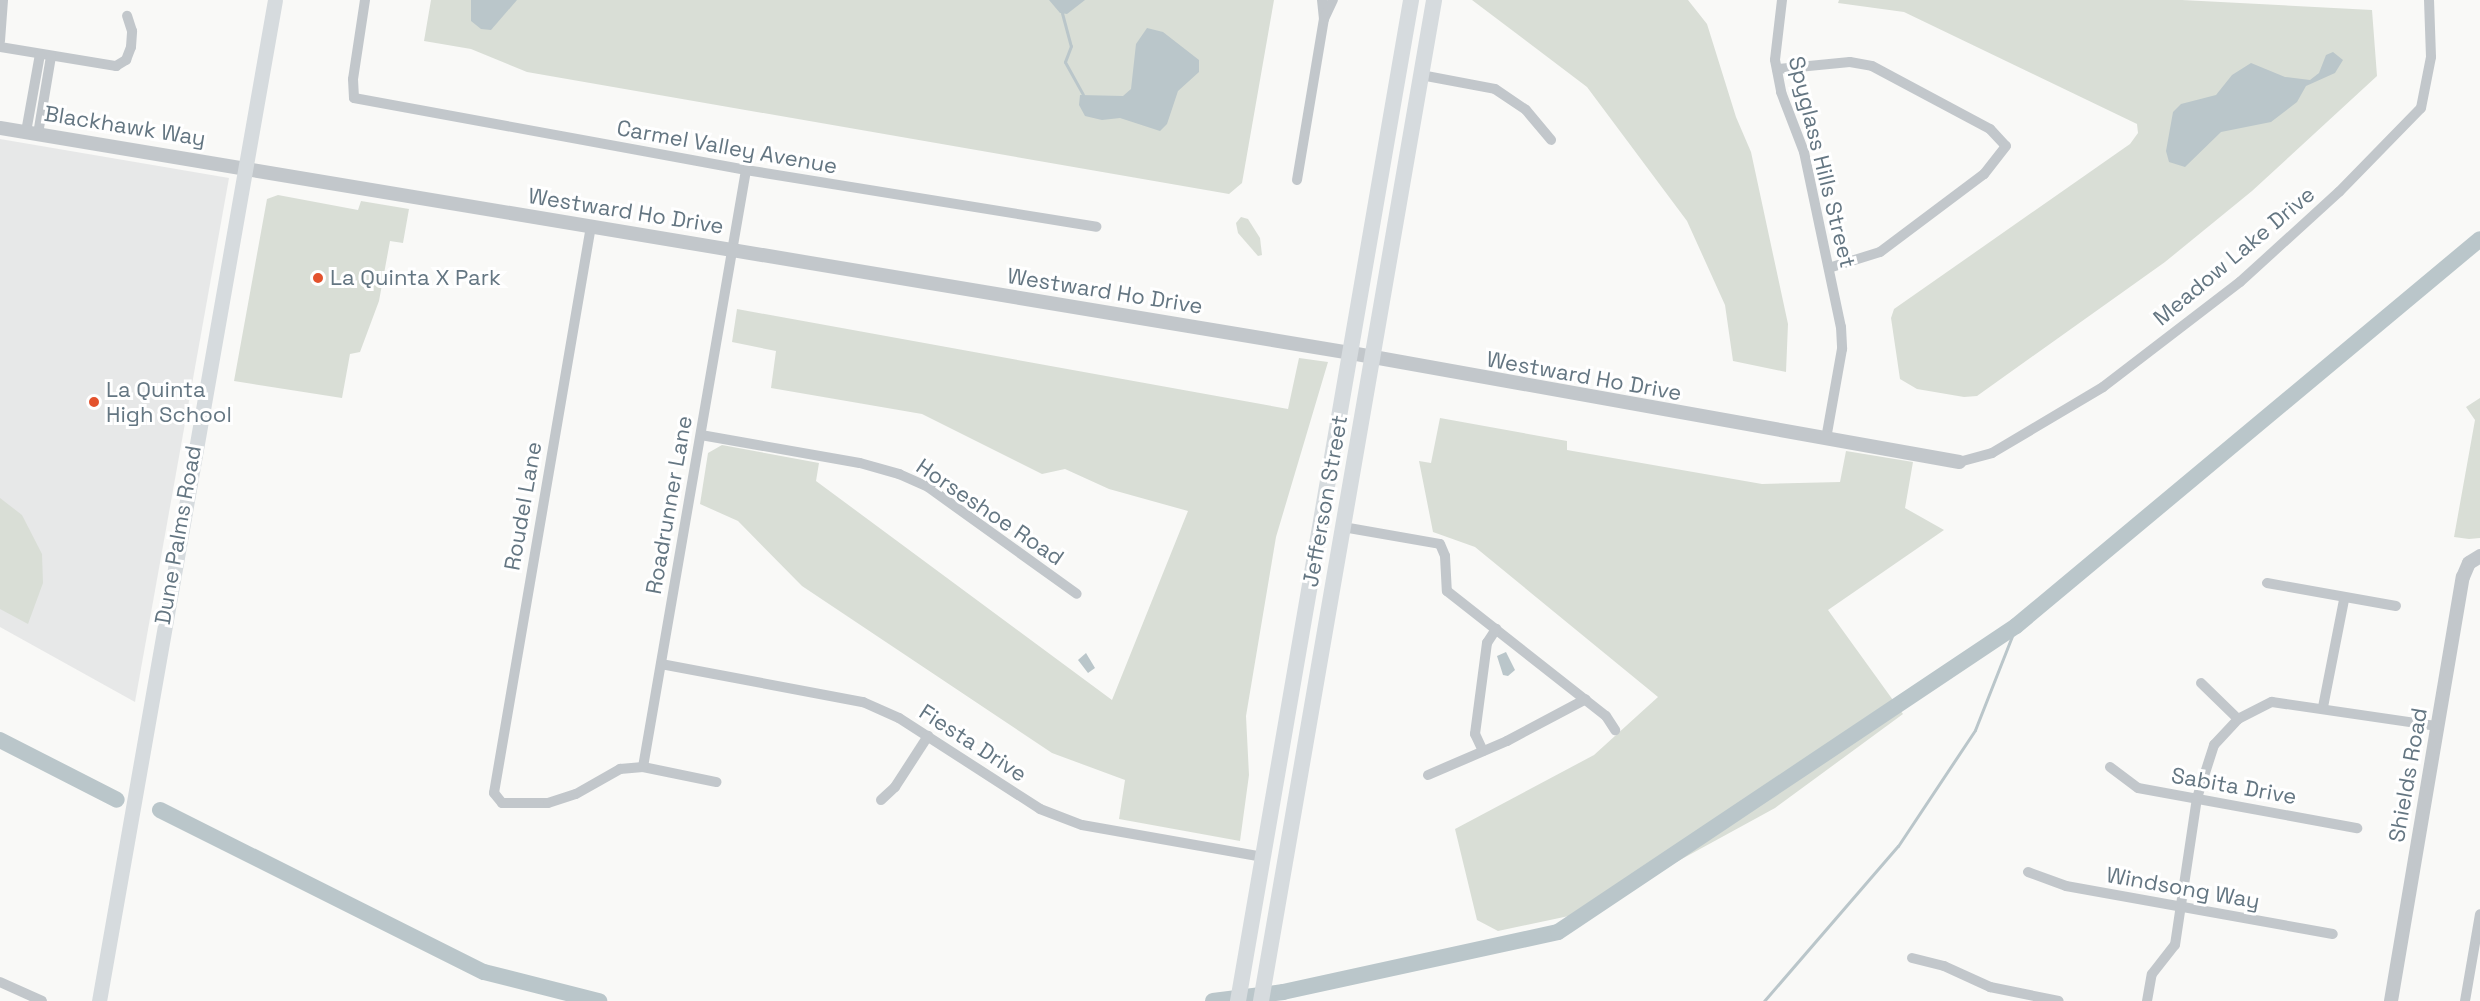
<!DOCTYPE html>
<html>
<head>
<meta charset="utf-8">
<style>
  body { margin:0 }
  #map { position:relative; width:2480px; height:1001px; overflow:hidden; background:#f9f9f7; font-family:"Space Grotesk",sans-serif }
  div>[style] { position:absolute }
  .built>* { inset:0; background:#e7e8e8 }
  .green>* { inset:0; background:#d9ded6 }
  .water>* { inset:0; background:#bac6ca }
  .stream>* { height:3px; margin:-1.5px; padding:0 1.5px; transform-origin:1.5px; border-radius:1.5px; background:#bac6ca }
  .river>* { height:16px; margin:-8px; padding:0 8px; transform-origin:8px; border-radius:8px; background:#bac6ca }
  .minor>* { height:10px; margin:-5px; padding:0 5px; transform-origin:5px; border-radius:5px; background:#c2c7cb }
  .tertiary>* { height:14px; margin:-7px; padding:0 7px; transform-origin:7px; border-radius:7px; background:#c2c7cb }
  .secondary>* { height:15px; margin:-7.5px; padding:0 7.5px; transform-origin:7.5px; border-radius:7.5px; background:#d6dbde }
  .primary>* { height:16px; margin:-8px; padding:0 8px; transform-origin:8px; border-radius:8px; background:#d6dbde }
  .dots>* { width:16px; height:16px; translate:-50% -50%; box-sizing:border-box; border:3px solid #fff; border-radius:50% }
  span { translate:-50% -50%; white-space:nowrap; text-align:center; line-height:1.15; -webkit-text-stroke:6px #fff; paint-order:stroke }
  .street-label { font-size:22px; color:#647682 }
  .poi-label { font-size:22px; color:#647682 }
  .left { translate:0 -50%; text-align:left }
</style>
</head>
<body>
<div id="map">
  <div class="built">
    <i style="clip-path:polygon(0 139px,229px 178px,135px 702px,0 627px)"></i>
  </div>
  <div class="green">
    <i style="clip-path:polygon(431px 0,1274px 0,1242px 183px,1229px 194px,527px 72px,471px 49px,424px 41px)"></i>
    <i style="clip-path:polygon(1472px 0,1688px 0,1707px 24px,1736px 117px,1751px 152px,1788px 324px,1786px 372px,1733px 361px,1725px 305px,1687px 221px,1587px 87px)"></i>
    <i style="clip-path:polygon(1839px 0,2182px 0,2372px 10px,2377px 76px,2252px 191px,2165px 262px,1977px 396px,1964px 397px,1917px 389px,1900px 379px,1891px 318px,1894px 309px,2130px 144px,2138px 133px,2137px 124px,1904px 12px,1838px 3px)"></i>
    <i style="clip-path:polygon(278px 195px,358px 210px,361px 201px,409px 209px,403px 243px,390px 241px,379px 301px,360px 352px,350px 354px,342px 398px,234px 381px,267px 199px)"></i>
    <i style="clip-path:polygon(1241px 217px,1248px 219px,1260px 238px,1262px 255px,1258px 256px,1238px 233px,1236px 223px)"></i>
    <i style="clip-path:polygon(737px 309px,1288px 409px,1299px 358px,1328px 362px,1276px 537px,1246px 716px,1249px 775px,1240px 841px,1119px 819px,1125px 780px,1052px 753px,802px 586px,738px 521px,700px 504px,708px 453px,722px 445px,819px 463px,816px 481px,1112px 700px,1188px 511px,1109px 489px,1065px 469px,1042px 474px,922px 414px,771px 388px,776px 351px,732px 342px)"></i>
    <i style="clip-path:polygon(2480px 398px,2480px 538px,2469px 539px,2454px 537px,2475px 420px,2466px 407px)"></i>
    <i style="clip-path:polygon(1440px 418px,1567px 441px,1567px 450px,1762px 484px,1840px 482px,1846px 451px,1913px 462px,1905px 508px,1944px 530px,1828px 610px,1903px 714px,1775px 808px,1583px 913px,1498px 931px,1477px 920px,1455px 829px,1594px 755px,1658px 697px,1475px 547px,1433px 532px,1419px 461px,1431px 463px)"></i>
    <i style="clip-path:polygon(0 498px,22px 515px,42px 554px,43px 583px,28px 624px,0 609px)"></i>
  </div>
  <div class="water">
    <i style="clip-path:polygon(471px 0,517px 0,491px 30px,481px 29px,471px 21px)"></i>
    <i style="clip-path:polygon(1049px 0,1085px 0,1067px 14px,1060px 13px)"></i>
    <i style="clip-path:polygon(1147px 28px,1163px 32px,1199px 60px,1199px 72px,1178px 91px,1167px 124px,1160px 131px,1120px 118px,1102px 120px,1085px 116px,1079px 105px,1080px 95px,1123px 96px,1131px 89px,1136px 44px)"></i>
    <i style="clip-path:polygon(2333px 52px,2343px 60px,2335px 73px,2306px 86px,2297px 102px,2271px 122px,2221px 132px,2185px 167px,2169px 162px,2166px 151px,2173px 112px,2181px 104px,2216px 95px,2232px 75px,2251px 63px,2285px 77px,2310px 80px,2319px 73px,2326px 55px)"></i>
    <i style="clip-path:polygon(1506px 652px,1515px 670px,1508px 676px,1503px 675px,1497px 656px)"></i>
    <i style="clip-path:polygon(1086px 653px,1095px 668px,1088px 673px,1078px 660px)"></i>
  </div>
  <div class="stream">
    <i style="left:1062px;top:13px;width:34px;rotate:75deg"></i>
    <i style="left:1071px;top:46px;width:17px;rotate:111deg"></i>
    <i style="left:1065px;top:62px;width:37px;rotate:61deg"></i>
    <i style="left:1764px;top:1001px;width:205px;rotate:-49.2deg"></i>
    <i style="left:1898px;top:846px;width:139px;rotate:-56.4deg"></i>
    <i style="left:1975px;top:730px;width:112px;rotate:-68.5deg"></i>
  </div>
  <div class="river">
    <i style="left:0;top:740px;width:131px;rotate:27.1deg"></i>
    <i style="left:160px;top:810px;width:362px;rotate:26.6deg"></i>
    <i style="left:484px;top:972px;width:119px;rotate:14.2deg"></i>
    <i style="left:1213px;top:1001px;width:71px;rotate:-7.3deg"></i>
    <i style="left:1283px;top:992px;width:281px;rotate:-12.3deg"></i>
    <i style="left:1558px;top:932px;width:551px;rotate:-33.75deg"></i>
    <i style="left:2016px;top:626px;width:604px;rotate:-39.83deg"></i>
  </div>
  <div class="minor">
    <i style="left:365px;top:0;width:80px;rotate:98.6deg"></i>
    <i style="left:353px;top:79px;width:19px;rotate:87deg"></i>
    <i style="left:354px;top:98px;width:399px;rotate:10.4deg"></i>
    <i style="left:746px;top:170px;width:355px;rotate:9.2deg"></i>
    <i style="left:1322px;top:0;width:19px;rotate:84deg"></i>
    <i style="left:1782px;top:0;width:60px;rotate:96.7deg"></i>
    <i style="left:1775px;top:60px;width:33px;rotate:79deg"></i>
    <i style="left:1781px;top:92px;width:64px;rotate:69deg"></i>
    <i style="left:1804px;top:152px;width:179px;rotate:78.1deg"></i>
    <i style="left:1841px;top:327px;width:22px;rotate:87deg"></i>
    <i style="left:1842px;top:349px;width:91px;rotate:100.1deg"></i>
    <i style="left:0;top:41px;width:41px;rotate:-85.8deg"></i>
    <i style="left:0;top:47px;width:118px;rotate:9.3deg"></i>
    <i style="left:116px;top:66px;width:12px;rotate:-31deg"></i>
    <i style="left:126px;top:60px;width:14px;rotate:-69deg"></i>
    <i style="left:131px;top:47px;width:16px;rotate:-86deg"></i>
    <i style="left:132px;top:31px;width:16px;rotate:-108deg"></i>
    <i style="left:1777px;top:69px;width:73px;rotate:-5.5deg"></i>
    <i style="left:1850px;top:62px;width:22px;rotate:10deg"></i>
    <i style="left:1872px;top:66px;width:134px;rotate:28.1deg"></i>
    <i style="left:1990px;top:129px;width:23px;rotate:47deg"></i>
    <i style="left:2006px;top:146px;width:36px;rotate:128deg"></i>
    <i style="left:1984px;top:174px;width:130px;rotate:143.1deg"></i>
    <i style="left:1880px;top:252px;width:53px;rotate:162.6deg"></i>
    <i style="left:1421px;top:75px;width:75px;rotate:10.7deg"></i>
    <i style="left:1495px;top:89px;width:37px;rotate:34deg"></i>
    <i style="left:1526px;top:110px;width:39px;rotate:50deg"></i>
    <i style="left:26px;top:132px;width:79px;rotate:-79.8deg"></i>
    <i style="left:38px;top:134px;width:79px;rotate:-80.5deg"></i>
    <i style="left:1297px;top:180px;width:163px;rotate:-80.5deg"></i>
    <i style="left:1324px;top:19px;width:21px;rotate:-65deg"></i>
    <i style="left:591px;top:226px;width:575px;rotate:99.71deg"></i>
    <i style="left:494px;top:793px;width:13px;rotate:51deg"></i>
    <i style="left:502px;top:803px;width:46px"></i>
    <i style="left:548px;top:803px;width:29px;rotate:-18deg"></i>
    <i style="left:576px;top:794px;width:51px;rotate:-29.6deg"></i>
    <i style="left:620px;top:769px;width:23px;rotate:-5deg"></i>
    <i style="left:643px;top:767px;width:75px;rotate:11.6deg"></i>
    <i style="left:701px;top:435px;width:161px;rotate:10deg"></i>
    <i style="left:860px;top:463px;width:41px;rotate:15.8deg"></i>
    <i style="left:899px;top:474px;width:32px;rotate:24deg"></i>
    <i style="left:928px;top:487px;width:183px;rotate:35.7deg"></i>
    <i style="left:1959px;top:462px;width:34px;rotate:-15deg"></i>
    <i style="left:1992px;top:453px;width:129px;rotate:-30.7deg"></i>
    <i style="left:2103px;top:387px;width:173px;rotate:-37.5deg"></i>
    <i style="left:2240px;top:282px;width:134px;rotate:-42.3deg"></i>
    <i style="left:2339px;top:192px;width:117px;rotate:-45.7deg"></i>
    <i style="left:2421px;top:108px;width:52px;rotate:-78.9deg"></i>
    <i style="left:2431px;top:57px;width:57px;rotate:-92deg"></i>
    <i style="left:1343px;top:527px;width:98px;rotate:9.9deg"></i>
    <i style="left:1440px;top:544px;width:13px;rotate:67deg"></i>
    <i style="left:1445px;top:556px;width:35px;rotate:87deg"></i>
    <i style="left:1447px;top:591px;width:202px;rotate:38.2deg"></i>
    <i style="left:1606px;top:716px;width:17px;rotate:57deg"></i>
    <i style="left:2267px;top:583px;width:131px;rotate:10.1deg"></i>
    <i style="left:661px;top:664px;width:206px;rotate:10.7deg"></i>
    <i style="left:863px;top:702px;width:39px;rotate:24deg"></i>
    <i style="left:899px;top:718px;width:168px;rotate:32.8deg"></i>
    <i style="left:1040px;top:809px;width:45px;rotate:20.9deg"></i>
    <i style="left:1082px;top:825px;width:184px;rotate:10deg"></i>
    <i style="left:2201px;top:683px;width:52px;rotate:44.2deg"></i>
    <i style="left:2323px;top:707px;width:109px;rotate:-78.9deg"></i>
    <i style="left:1483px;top:751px;width:19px;rotate:-115deg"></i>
    <i style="left:1475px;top:734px;width:92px;rotate:-82.5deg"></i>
    <i style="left:1487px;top:643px;width:17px;rotate:-57deg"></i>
    <i style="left:643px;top:767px;width:606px;rotate:-80.21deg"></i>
    <i style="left:2110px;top:767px;width:35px;rotate:37deg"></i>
    <i style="left:2138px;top:788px;width:223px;rotate:10.4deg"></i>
    <i style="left:1428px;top:775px;width:86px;rotate:-23.3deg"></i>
    <i style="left:1507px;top:741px;width:89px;rotate:-28deg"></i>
    <i style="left:881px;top:800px;width:19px;rotate:-43deg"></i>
    <i style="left:895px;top:787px;width:61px;rotate:-57.1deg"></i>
    <i style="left:2028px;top:872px;width:40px;rotate:20.2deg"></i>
    <i style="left:2066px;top:886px;width:271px;rotate:10.2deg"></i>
    <i style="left:1912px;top:958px;width:33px;rotate:14deg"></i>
    <i style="left:1944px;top:966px;width:51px;rotate:24.5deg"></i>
    <i style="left:1990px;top:987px;width:70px;rotate:11.5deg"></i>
    <i style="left:0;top:982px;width:46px;rotate:24.3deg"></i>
    <i style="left:2147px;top:1001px;width:27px;rotate:-80deg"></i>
    <i style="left:2152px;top:974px;width:37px;rotate:-52deg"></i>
    <i style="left:2175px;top:945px;width:149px;rotate:-81.5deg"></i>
    <i style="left:2197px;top:798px;width:56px;rotate:-72.2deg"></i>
    <i style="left:2214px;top:745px;width:35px;rotate:-47deg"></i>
    <i style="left:2238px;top:719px;width:38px;rotate:-27deg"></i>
    <i style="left:2272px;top:702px;width:167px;rotate:8.3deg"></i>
    <i style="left:2465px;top:1001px;width:88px;rotate:-80.2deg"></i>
  </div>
  <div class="tertiary">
    <i style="left:0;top:128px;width:1370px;rotate:9.46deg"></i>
    <i style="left:1351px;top:353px;width:618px;rotate:10.16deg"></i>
    <i style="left:2391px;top:1001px;width:430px;rotate:-80.4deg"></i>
    <i style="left:2463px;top:577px;width:15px;rotate:-67deg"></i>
    <i style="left:2469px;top:563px;width:13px;rotate:-32deg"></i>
  </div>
  <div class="secondary">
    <i style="left:99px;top:1001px;width:1016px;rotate:-80.03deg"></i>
  </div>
  <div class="primary">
    <i style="left:1238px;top:1001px;width:1016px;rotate:-80.19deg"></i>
    <i style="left:1261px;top:1001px;width:1016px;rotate:-80.19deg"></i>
  </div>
  <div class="dots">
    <i style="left:318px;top:278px;background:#e3522d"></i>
    <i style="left:94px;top:402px;background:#e3522d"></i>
  </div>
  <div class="street-label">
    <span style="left:125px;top:126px;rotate:9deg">Blackhawk Way</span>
    <span style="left:727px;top:147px;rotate:10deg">Carmel Valley Avenue</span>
    <span style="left:1822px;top:162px;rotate:76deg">Spyglass Hills Street</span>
    <span style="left:626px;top:211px;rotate:9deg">Westward Ho Drive</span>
    <span style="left:2234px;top:256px;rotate:-40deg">Meadow Lake Drive</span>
    <span style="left:1105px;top:291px;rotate:9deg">Westward Ho Drive</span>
    <span style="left:1584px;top:376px;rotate:10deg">Westward Ho Drive</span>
    <span style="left:1325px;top:501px;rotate:-80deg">Jefferson Street</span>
    <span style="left:669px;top:505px;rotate:-80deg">Roadrunner Lane</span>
    <span style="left:523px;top:506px;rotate:-80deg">Roudel Lane</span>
    <span style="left:990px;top:512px;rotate:34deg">Horseshoe Road</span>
    <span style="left:178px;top:535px;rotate:-80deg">Dune Palms Road</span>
    <span style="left:973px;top:743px;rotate:33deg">Fiesta Drive</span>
    <span style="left:2408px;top:775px;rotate:-80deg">Shields Road</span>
    <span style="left:2234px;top:786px;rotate:10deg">Sabita Drive</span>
    <span style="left:2183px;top:888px;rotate:10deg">Windsong Way</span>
  </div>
  <div class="poi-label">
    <span class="left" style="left:330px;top:278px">La Quinta X Park</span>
    <span class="left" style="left:106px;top:402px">La Quinta<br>High School</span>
  </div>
</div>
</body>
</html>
